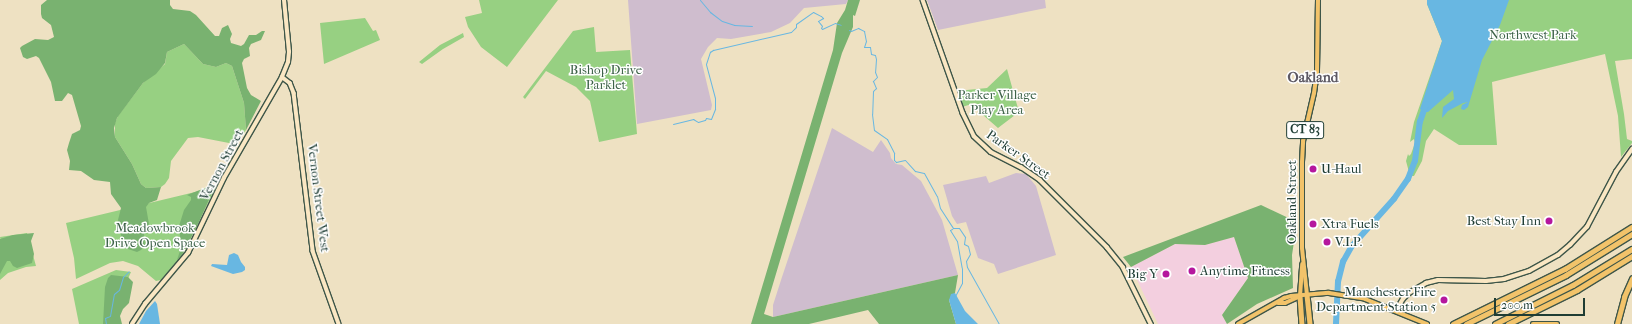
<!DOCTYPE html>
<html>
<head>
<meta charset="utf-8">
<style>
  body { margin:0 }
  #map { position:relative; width:1632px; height:324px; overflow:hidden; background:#eee1c2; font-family:"IM FELL French Canon",serif }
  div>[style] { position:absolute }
  .built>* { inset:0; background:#f3cfdf }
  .industrial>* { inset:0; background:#cfbdce }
  .green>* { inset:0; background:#97d082 }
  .forest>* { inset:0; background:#79b270 }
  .water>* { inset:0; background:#68b7e2 }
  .stream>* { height:1px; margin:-0.5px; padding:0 0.5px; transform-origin:0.5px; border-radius:0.5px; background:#68b7e2 }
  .river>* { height:5.5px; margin:-2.75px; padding:0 2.75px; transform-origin:2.75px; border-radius:2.75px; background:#68b7e2 }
  .roads { filter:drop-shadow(1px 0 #3e5649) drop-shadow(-1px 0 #3e5649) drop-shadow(0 1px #3e5649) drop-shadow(0 -1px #3e5649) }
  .secondary>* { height:3.5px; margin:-1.75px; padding:0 1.75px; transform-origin:1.75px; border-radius:1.75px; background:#fae7c3 }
  .primary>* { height:4px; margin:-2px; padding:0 2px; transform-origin:2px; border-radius:2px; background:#f2c36a }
  .highway>* { height:4.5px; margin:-2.25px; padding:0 2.25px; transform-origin:2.25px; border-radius:2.25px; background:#f2c36a }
  .dots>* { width:11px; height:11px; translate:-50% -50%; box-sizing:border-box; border:2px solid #fff; border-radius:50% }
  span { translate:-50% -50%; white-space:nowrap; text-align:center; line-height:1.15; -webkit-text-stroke:3px #fff; paint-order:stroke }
  .shield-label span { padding:1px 3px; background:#fff; border:1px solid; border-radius:3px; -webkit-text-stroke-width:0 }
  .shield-label { font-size:12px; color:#1f3d34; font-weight:700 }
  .park-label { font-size:13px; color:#3d6248 }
  .street-label { font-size:13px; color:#1f3d34 }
  .poi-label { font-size:13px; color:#1f3d34 }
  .left { translate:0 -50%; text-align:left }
  .right { translate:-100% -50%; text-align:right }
  .neighbourhood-label { font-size:14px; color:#5d5963; font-weight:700 }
  .scale { position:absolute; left:1494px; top:298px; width:91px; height:18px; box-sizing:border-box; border:2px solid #1f3d34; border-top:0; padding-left:5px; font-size:12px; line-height:14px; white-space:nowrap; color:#1f3d34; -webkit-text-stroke:3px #fff; paint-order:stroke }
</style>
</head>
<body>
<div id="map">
  <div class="built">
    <i style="clip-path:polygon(1234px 237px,1248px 278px,1222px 315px,1227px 324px,1158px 324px,1131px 267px,1175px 244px,1205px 245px)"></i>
  </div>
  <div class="industrial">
    <i style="clip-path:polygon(628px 0,848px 0,846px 4px,804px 8px,790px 23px,771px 32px,731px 39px,717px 38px,708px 47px,701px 59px,712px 105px,711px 110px,637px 124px)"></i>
    <i style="clip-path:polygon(927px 0,1045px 0,1046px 8px,938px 30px)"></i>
    <i style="clip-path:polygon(832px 128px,873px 152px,881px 140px,890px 153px,891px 158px,896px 164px,902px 165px,921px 181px,942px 220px,958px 275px,773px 317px,773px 305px,782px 277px)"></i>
    <i style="clip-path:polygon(1016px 173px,1026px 174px,1036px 186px,1056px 255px,998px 274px,994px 264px,978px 258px,966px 222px,957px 224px,952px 216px,943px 185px,986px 176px,989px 183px)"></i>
  </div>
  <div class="green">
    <i style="clip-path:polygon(479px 0,558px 0,507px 67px,481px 47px,468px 27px,465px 17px,482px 13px)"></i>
    <i style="clip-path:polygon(1427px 0,1632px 0,1632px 59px,1615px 61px,1624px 114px,1627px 139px,1632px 141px,1632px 143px,1621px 157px,1618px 116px,1605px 54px,1492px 82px,1497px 145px,1459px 145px,1434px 129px,1426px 141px,1422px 161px,1414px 176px,1410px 176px,1406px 161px,1408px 154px,1409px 156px,1411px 154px,1415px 143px,1414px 139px,1410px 142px,1414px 122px,1442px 41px,1427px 4px)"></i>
    <i style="clip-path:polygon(365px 18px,373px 31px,376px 30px,380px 40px,324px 64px,320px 23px)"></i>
    <i style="clip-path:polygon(594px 27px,596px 52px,630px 50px,637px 134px,599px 142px,590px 101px,576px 87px,546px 71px,525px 99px,523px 97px,573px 31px)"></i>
    <i style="clip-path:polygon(463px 33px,464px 37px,443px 49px,422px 64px,419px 62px,440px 45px)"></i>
    <i style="clip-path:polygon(184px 44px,203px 64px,216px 67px,226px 63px,232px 66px,244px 103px,246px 130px,243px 135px,229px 143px,198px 137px,188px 138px,171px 161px,169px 178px,165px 184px,161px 187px,146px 188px,141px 184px,132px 164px,115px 137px,115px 123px,118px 116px,143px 83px,165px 64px,167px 52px)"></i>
    <i style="clip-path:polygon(1007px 69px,1019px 112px,998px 128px,983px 115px,975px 103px,962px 107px,957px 91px,987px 88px)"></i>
    <i style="clip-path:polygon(216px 187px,181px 257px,161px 280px,156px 281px,138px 266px,123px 261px,110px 263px,76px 279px,74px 258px,66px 223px)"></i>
    <i style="clip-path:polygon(27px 233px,36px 266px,26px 267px,8px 273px,0 280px,0 261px,4px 257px,0 237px)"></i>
    <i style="clip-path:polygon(116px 270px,131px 272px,122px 292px,116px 324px,79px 324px,72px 289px)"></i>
  </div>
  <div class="forest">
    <i style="clip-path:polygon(47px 0,170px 0,170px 5px,173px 9px,190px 11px,196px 15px,215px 36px,219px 36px,222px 28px,228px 25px,232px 34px,230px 39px,231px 43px,241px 46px,244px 44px,249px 35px,256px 35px,262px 31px,265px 31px,261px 40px,251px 44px,249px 48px,250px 56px,244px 59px,242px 63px,247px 88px,251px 95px,261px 101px,246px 130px,244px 103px,232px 66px,226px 63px,216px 67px,203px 64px,184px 44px,167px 52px,165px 63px,156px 74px,143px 83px,117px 118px,114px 128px,115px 137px,132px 164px,141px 184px,146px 188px,161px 187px,157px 200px,149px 203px,146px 207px,149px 224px,144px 234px,145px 245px,141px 250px,137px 252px,125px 248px,123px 245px,118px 220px,121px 208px,111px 194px,110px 182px,94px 180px,81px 171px,69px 170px,70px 161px,67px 150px,69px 143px,72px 134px,80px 130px,81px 126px,72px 95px,68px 93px,62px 101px,55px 101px,51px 82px,39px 58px,36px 56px,27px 59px,23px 57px,20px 48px,22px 46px,35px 39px,48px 40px,54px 37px,51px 25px,42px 18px,41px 14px,41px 5px)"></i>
    <i style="clip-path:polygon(848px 0,860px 0,855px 16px,853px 15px,853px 27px,842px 53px,764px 314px,773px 317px,958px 275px,955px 293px,949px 300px,956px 324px,879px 324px,868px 310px,809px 324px,751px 324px,833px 50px,837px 23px,845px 10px)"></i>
    <i style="clip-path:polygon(210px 186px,213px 186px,213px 190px,199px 222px,184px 252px,177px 260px,181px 248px,179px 226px,184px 210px,191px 200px,191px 197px,187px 195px)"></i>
    <i style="clip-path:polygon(1261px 205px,1297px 222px,1292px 255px,1293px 288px,1257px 304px,1227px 324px,1222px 315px,1248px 278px,1234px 237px,1205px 245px,1175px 244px,1131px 267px,1123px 257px)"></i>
    <i style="clip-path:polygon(34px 233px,31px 241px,34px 254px,32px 263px,17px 268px,13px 266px,10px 261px,7px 261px,0 274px,0 239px,13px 235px)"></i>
    <i style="clip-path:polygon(111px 275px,128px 277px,133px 282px,129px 303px,123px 309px,120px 316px,122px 324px,103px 324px,105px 287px,108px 278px)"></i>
  </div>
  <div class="water">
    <i style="clip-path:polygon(1427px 0,1509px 0,1500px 25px,1482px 60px,1468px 107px,1464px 110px,1461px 109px,1462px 105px,1468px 102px,1463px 103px,1448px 111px,1442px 118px,1443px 107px,1454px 99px,1453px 90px,1428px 112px,1424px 112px,1420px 109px,1442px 41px,1427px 4px)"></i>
    <i style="clip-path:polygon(234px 253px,238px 255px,241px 262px,245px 267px,245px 270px,242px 272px,233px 274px,211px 266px,212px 264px,227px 265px,229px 255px)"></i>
    <i style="clip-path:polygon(955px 293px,965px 311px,978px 324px,956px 324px,949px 300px,951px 294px)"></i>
    <i style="clip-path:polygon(155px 301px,157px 304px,160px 324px,139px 324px,146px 311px)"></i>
  </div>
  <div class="stream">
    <i style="left:700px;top:0;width:16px;rotate:50deg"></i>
    <i style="left:710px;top:12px;width:15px;rotate:37deg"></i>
    <i style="left:722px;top:21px;width:13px;rotate:18deg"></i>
    <i style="left:734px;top:25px;width:18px;rotate:3deg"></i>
    <i style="left:849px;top:30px;width:2px;rotate:27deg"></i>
    <i style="left:851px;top:31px;width:8px;rotate:-23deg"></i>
    <i style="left:858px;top:28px;width:7px;rotate:27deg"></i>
    <i style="left:864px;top:31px;width:10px;rotate:79deg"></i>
    <i style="left:866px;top:41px;width:6px;rotate:108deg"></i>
    <i style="left:864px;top:47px;width:6px"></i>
    <i style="left:870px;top:47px;width:7px;rotate:82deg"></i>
    <i style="left:871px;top:54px;width:4px;rotate:14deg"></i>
    <i style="left:875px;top:55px;width:4px;rotate:76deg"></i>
    <i style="left:876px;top:59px;width:13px;rotate:94deg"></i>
    <i style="left:875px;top:72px;width:5px;rotate:68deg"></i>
    <i style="left:877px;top:77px;width:6px;rotate:135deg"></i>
    <i style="left:873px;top:81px;width:8px;rotate:67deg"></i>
    <i style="left:876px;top:88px;width:4px;rotate:135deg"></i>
    <i style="left:873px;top:91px;width:23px;rotate:92deg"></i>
    <i style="left:872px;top:114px;width:16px;rotate:83deg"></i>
    <i style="left:874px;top:130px;width:16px;rotate:35deg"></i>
    <i style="left:887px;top:139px;width:16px;rotate:63deg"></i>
    <i style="left:894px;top:153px;width:7px;rotate:90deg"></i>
    <i style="left:894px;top:160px;width:3px;rotate:45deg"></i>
    <i style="left:896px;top:162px;width:9px;rotate:-13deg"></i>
    <i style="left:905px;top:160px;width:15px;rotate:48deg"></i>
    <i style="left:915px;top:171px;width:9px;rotate:13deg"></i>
    <i style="left:924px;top:173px;width:26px;rotate:61deg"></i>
    <i style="left:937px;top:196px;width:12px;rotate:76deg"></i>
    <i style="left:940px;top:208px;width:24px;rotate:57deg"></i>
    <i style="left:953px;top:228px;width:6px"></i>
    <i style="left:959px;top:228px;width:11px;rotate:56deg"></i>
    <i style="left:965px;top:237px;width:7px;rotate:98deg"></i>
    <i style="left:964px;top:244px;width:4px;rotate:27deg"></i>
    <i style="left:968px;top:246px;width:8px;rotate:76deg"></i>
    <i style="left:970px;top:254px;width:8px;rotate:120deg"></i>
    <i style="left:966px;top:261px;width:6px;rotate:81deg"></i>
    <i style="left:967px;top:267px;width:65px;rotate:60.7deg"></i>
    <i style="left:673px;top:124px;width:21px;rotate:-14deg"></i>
    <i style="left:693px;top:119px;width:6px;rotate:31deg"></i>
    <i style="left:698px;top:122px;width:7px;rotate:-16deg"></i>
    <i style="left:705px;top:120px;width:2px;rotate:-63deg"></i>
    <i style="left:706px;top:118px;width:5px;rotate:11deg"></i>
    <i style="left:711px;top:119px;width:11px;rotate:-68deg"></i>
    <i style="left:715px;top:109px;width:11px;rotate:-90deg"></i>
    <i style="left:715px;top:98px;width:35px;rotate:-105deg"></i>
    <i style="left:706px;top:64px;width:13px;rotate:-72deg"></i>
    <i style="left:710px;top:52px;width:4px;rotate:-34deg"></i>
    <i style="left:713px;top:50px;width:80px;rotate:-13deg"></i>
    <i style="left:791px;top:32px;width:7px;rotate:-45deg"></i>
    <i style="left:796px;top:27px;width:3px;rotate:-90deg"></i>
    <i style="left:796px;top:24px;width:21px;rotate:-35deg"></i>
    <i style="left:813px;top:12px;width:9px;rotate:27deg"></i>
    <i style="left:821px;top:16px;width:3px;rotate:45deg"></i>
    <i style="left:823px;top:18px;width:6px;rotate:149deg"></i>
    <i style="left:818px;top:21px;width:6px;rotate:51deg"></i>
    <i style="left:822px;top:26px;width:2px;rotate:117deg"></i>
    <i style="left:821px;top:28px;width:1px;rotate:45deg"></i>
    <i style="left:822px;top:29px;width:14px;rotate:-25deg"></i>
    <i style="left:835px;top:23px;width:6px;rotate:18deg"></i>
    <i style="left:952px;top:229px;width:2px;rotate:153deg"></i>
    <i style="left:950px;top:230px;width:13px;rotate:58deg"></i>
    <i style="left:957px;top:241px;width:27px;rotate:80deg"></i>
    <i style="left:962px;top:268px;width:15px;rotate:90deg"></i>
    <i style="left:962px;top:283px;width:15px;rotate:118deg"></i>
    <i style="left:106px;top:324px;width:6px;rotate:-99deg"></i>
    <i style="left:105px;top:318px;width:5px;rotate:-22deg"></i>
    <i style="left:110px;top:316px;width:22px;rotate:-80deg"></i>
    <i style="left:114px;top:294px;width:6px;rotate:-39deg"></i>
    <i style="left:119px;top:290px;width:14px;rotate:-73deg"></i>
    <i style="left:123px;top:277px;width:8px;rotate:-45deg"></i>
  </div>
  <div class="river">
    <i style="left:1336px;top:324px;width:42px;rotate:-87.3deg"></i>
    <i style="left:1338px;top:282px;width:21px;rotate:-76deg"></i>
    <i style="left:1343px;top:262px;width:18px;rotate:-61deg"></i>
    <i style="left:1352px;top:246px;width:63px;rotate:-48.2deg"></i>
    <i style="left:1394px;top:199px;width:24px;rotate:-55deg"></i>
    <i style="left:1408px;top:179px;width:19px;rotate:-69deg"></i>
    <i style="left:1415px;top:161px;width:39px;rotate:-83deg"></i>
    <i style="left:1420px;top:122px;width:18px;rotate:-71deg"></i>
  </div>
  <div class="roads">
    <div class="secondary">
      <i style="left:923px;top:0;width:120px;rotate:70.5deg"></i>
      <i style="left:963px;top:113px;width:25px;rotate:64deg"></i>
      <i style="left:974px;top:136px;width:23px;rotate:43deg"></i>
      <i style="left:991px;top:152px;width:34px;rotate:27deg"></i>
      <i style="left:1021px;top:167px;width:23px;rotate:34deg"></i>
      <i style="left:1040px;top:180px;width:95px;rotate:45deg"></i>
      <i style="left:1107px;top:247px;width:26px;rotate:51deg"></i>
      <i style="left:1123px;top:267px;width:64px;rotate:63.8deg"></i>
      <i style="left:282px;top:77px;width:10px;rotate:37deg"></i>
      <i style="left:290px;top:83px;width:11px;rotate:68deg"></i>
      <i style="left:294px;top:93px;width:159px;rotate:83.1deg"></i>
      <i style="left:313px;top:251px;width:77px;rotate:70.4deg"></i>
      <i style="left:1396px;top:311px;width:14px;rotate:-60deg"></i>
      <i style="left:1403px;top:299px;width:8px;rotate:-45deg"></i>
      <i style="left:1409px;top:293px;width:20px;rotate:-30deg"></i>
      <i style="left:1426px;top:283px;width:12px;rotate:-14deg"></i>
      <i style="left:1438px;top:280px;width:48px;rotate:1.2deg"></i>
      <i style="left:1486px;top:281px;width:18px;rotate:-6deg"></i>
      <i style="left:1504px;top:279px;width:26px;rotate:-18deg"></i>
      <i style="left:1529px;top:271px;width:33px;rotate:-29deg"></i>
      <i style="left:1558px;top:255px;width:16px;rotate:-40deg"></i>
      <i style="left:1570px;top:245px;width:25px;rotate:-47deg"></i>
      <i style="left:1587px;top:227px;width:62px;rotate:-62.2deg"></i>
      <i style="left:1616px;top:172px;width:28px;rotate:-55deg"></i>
      <i style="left:132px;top:324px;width:24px;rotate:-57deg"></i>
      <i style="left:145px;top:304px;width:67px;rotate:-49.9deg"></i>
      <i style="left:188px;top:253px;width:83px;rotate:-64.4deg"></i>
      <i style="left:224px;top:178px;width:116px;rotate:-60.1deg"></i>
      <i style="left:282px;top:77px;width:16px;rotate:-68deg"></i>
      <i style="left:288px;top:62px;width:10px;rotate:-84deg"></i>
      <i style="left:289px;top:52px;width:52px;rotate:-95.5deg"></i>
    </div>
    <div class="primary">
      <i style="left:1307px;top:295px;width:47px;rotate:-96.1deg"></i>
      <i style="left:1302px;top:248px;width:86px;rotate:-90deg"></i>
      <i style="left:1302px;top:162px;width:21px;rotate:-87deg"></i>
      <i style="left:1303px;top:141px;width:49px;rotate:-77.1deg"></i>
      <i style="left:1314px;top:93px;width:22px;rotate:-82deg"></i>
      <i style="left:1317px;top:71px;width:71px;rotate:-89.2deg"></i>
      <i style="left:1300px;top:296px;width:32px;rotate:-86deg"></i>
      <i style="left:1278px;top:303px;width:7px"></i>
      <i style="left:1285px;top:303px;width:17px;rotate:-25deg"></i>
      <i style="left:1238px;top:324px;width:53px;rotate:-29.5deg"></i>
      <i style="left:1284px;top:298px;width:7px;rotate:-16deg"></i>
      <i style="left:1291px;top:296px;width:38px;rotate:-5deg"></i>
      <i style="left:1329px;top:293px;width:36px;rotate:9deg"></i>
      <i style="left:1365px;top:299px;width:67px;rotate:22deg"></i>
    </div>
    <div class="highway">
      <i style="left:1307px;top:295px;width:29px;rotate:84deg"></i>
      <i style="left:1300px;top:296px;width:28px;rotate:86deg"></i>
      <i style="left:1453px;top:324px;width:125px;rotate:-26.2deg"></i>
      <i style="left:1565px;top:269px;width:79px;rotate:-32.1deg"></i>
      <i style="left:1466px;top:324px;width:111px;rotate:-26.1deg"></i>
      <i style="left:1566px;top:275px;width:78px;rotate:-31.8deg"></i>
      <i style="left:1495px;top:324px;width:87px;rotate:-26.6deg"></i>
      <i style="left:1573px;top:285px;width:69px;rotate:-31.4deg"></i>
      <i style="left:1508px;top:324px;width:77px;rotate:-26.2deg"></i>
      <i style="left:1577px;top:290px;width:65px;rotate:-31.7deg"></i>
      <i style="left:1533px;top:324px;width:24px"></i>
      <i style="left:1617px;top:324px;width:28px;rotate:-75deg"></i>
      <i style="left:1624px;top:297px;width:20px;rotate:-66deg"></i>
    </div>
  </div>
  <div class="dots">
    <i style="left:1313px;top:169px;background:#b5179e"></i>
    <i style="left:1549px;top:221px;background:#b5179e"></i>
    <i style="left:1313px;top:224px;background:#b5179e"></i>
    <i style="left:1327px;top:242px;background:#b5179e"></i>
    <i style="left:1192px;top:271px;background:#b5179e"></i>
    <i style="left:1166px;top:274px;background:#b5179e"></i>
    <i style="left:1444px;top:300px;background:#b5179e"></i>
  </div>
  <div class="shield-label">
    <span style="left:1305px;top:130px">CT 83</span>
  </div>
  <div class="park-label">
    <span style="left:1533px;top:35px">Northwest Park</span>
    <span style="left:606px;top:78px">Bishop Drive<br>Parklet</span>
    <span style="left:997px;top:103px">Parker Village<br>Play Area</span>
    <span style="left:155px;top:236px">Meadowbrook<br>Drive Open Space</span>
  </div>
  <div class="street-label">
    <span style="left:1018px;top:155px;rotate:35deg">Parker Street</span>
    <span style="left:222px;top:165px;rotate:-62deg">Vernon Street</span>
    <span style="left:318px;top:198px;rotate:83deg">Vernon Street West</span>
    <span style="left:1292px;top:202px;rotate:-90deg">Oakland Street</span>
  </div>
  <div class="poi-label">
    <span class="left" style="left:1321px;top:169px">U-Haul</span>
    <span class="right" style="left:1541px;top:221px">Best Stay Inn</span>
    <span class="left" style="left:1321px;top:224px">Xtra Fuels</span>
    <span class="left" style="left:1335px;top:242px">V.I.P.</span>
    <span class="left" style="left:1200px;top:271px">Anytime Fitness</span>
    <span class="right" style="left:1158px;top:274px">Big Y</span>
    <span class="right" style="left:1436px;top:300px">Manchester Fire<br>Department Station 5</span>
  </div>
  <div class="neighbourhood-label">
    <span style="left:1313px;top:78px">Oakland</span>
  </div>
  <div class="scale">200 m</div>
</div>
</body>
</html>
